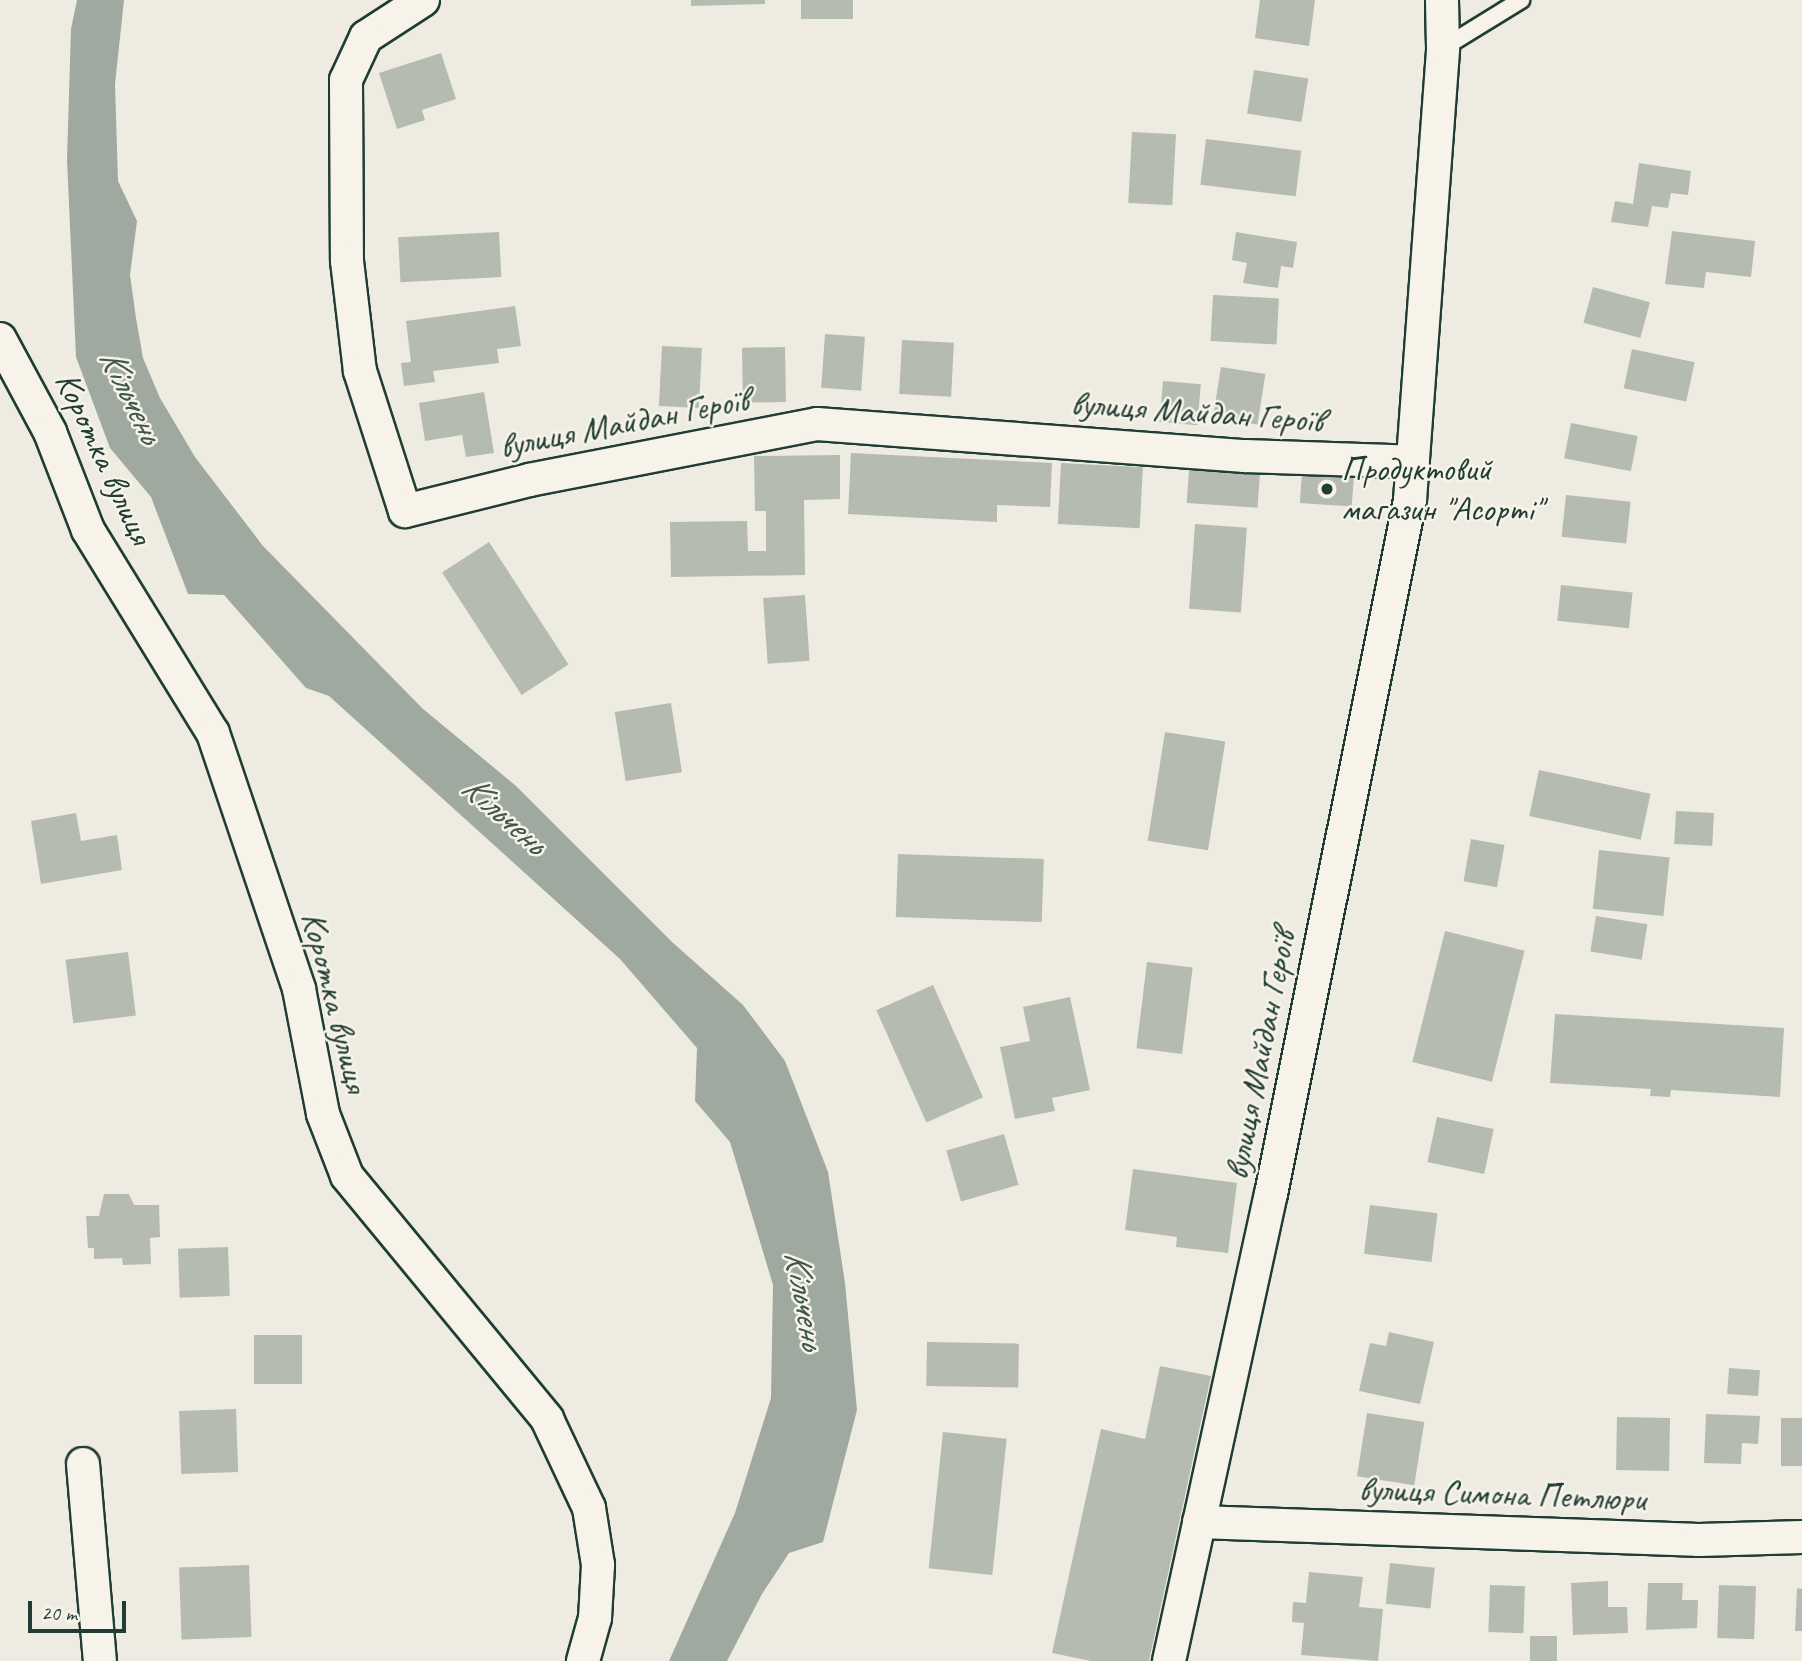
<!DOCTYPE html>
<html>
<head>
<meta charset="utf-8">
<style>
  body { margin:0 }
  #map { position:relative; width:1802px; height:1661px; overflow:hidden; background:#eeece1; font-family:Caveat,sans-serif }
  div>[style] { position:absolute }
  .water>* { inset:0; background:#9fa99f }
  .building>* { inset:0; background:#b5bbb0; transform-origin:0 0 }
  .roads { filter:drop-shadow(2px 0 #1f3d34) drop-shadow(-2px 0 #1f3d34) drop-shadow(0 2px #1f3d34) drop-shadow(0 -2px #1f3d34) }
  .lane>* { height:16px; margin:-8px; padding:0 8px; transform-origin:8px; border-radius:8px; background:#f7f3e8 }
  .street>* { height:32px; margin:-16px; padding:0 16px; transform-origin:16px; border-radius:16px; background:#f7f3e8 }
  .dots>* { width:19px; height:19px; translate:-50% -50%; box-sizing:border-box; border:4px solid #f7f3e8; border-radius:50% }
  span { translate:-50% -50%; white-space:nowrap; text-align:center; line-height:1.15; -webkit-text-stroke:5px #f7f3e8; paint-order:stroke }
  .street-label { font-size:35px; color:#1f3d34 }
  .poi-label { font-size:35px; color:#1f3d34 }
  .left { translate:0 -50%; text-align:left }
  .water-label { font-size:37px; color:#3f584f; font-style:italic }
  .scale { position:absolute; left:28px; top:1601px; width:98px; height:32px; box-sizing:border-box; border:4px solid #1f3d34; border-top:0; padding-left:9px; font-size:21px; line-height:24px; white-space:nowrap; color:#1f3d34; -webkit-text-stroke:5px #f7f3e8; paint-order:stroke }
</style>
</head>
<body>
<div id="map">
  <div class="water">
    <i style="clip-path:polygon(77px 0,124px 0,115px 84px,118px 181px,137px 221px,130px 275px,136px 318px,143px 358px,160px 398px,195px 457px,263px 546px,422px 708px,516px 786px,672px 942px,743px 1005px,785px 1061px,828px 1172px,845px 1283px,857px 1410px,823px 1542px,789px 1553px,762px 1594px,727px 1661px,669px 1661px,735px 1513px,771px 1398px,773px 1285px,730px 1142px,695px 1101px,697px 1048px,620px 959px,329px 696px,306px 688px,224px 595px,188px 594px,151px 497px,110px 448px,76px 357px,67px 160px,71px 29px)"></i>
  </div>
  <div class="building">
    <i style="clip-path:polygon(691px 0,765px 0,765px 4px,691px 6px)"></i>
    <i style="left:801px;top:0;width:52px;height:19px"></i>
    <i style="clip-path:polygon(1260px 0,1315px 0,1309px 46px,1255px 38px)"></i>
    <i style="clip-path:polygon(441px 53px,456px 99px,422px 110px,425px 120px,397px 129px,379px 73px)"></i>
    <i style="left:1254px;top:70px;width:55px;height:44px;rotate:9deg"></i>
    <i style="left:1132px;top:132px;width:44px;height:71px;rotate:3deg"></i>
    <i style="left:1206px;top:139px;width:96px;height:46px;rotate:7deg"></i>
    <i style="clip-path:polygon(1639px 163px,1691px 171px,1688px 195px,1671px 193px,1668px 208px,1652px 206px,1648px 227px,1611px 222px,1615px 201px,1633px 204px)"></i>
    <i style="clip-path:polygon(1672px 231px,1755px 241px,1751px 277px,1706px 272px,1704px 288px,1665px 284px)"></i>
    <i style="left:499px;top:232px;width:45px;height:101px;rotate:87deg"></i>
    <i style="clip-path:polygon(1236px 232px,1297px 242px,1293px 268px,1281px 266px,1278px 288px,1243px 283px,1247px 263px,1232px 260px)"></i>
    <i style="left:1593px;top:287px;width:59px;height:37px;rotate:15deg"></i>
    <i style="left:1213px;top:295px;width:66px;height:46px;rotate:3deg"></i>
    <i style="clip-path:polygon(515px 306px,521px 346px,497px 349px,499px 363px,433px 371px,435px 382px,404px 386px,401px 363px,411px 362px,406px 321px)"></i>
    <i style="left:825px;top:334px;width:40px;height:54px;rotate:4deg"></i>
    <i style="left:902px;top:340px;width:52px;height:54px;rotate:3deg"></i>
    <i style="left:662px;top:346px;width:40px;height:60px;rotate:3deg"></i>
    <i style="left:785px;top:347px;width:55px;height:43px;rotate:89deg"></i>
    <i style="left:1632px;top:349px;width:64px;height:40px;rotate:12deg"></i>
    <i style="left:1221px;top:367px;width:45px;height:51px;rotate:9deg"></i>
    <i style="left:1163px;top:381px;width:38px;height:41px;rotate:5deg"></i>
    <i style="clip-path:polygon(484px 392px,494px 453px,466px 457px,462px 435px,425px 441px,419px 403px)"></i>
    <i style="left:1571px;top:423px;width:68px;height:36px;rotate:11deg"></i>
    <i style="clip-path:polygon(851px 453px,1052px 463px,1050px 507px,997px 505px,997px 522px,848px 514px)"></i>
    <i style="clip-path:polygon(840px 455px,840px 499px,804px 500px,805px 575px,671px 577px,670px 522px,747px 521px,748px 551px,766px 551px,766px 511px,755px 511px,754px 456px)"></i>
    <i style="left:1061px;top:463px;width:82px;height:61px;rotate:3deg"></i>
    <i style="left:1189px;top:470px;width:71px;height:33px;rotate:4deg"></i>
    <i style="left:1302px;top:472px;width:52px;height:31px;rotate:4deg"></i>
    <i style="left:1566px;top:495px;width:65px;height:42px;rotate:6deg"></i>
    <i style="left:1195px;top:524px;width:52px;height:85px;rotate:4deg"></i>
    <i style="left:489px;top:542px;width:146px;height:56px;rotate:57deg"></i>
    <i style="left:1561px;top:585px;width:72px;height:36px;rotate:6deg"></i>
    <i style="left:805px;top:595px;width:66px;height:42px;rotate:86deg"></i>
    <i style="left:671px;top:703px;width:70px;height:57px;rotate:81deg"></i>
    <i style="left:1165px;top:732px;width:61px;height:110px;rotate:9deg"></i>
    <i style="left:1539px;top:770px;width:114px;height:47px;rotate:12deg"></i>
    <i style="left:1676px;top:811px;width:38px;height:33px;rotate:3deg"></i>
    <i style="clip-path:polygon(76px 813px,81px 841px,117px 835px,122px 870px,41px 884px,31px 821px)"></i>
    <i style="left:1471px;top:839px;width:34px;height:43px;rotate:10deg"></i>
    <i style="left:1599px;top:850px;width:71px;height:59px;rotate:6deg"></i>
    <i style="left:898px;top:854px;width:146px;height:63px;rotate:2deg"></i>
    <i style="left:1596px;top:916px;width:52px;height:36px;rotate:9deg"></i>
    <i style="left:1445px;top:931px;width:82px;height:135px;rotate:14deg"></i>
    <i style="left:128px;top:952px;width:64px;height:63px;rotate:83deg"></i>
    <i style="left:1147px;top:962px;width:46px;height:87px;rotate:7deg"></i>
    <i style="left:933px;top:985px;width:123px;height:62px;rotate:66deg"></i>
    <i style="clip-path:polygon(1070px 997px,1090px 1090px,1052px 1098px,1055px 1111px,1015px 1119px,1000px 1047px,1030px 1041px,1023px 1007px)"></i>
    <i style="clip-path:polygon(1555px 1014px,1784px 1028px,1780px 1097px,1671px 1090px,1670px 1097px,1650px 1096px,1651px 1089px,1550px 1083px)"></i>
    <i style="left:1437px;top:1117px;width:58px;height:46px;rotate:12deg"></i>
    <i style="left:1004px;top:1134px;width:53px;height:60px;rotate:74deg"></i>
    <i style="clip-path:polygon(1133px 1169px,1237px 1183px,1228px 1253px,1176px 1247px,1177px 1237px,1125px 1230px)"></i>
    <i style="clip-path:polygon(104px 1194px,129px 1194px,134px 1205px,159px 1205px,160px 1237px,150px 1238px,151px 1264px,123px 1265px,122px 1258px,94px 1259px,94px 1248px,88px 1248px,86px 1216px,99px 1216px)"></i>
    <i style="left:1370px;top:1205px;width:68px;height:49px;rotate:7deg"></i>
    <i style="left:228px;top:1247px;width:49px;height:50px;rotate:88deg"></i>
    <i style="clip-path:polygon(1389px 1332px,1434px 1342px,1420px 1404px,1359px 1391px,1370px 1343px,1386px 1346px)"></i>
    <i style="left:254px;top:1335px;width:48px;height:49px"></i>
    <i style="left:927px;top:1342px;width:92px;height:44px;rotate:1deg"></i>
    <i style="clip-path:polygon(1160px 1366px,1211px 1376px,1149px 1661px,1091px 1661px,1052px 1653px,1101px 1429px,1145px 1439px)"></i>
    <i style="left:1729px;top:1368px;width:31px;height:26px;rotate:4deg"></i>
    <i style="left:236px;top:1409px;width:63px;height:57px;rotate:88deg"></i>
    <i style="left:1367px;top:1413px;width:58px;height:64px;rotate:9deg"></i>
    <i style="clip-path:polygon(1706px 1414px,1760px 1416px,1758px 1444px,1742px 1443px,1741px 1464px,1704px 1463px)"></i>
    <i style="left:1617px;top:1417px;width:53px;height:53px;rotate:1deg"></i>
    <i style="left:1781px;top:1418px;width:21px;height:48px"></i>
    <i style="left:943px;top:1432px;width:64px;height:137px;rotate:6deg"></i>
    <i style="left:1390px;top:1563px;width:45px;height:41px;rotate:6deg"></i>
    <i style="left:249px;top:1565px;width:72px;height:70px;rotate:88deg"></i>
    <i style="clip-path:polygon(1309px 1572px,1363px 1577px,1359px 1607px,1383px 1609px,1378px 1661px,1301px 1655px,1304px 1623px,1292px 1622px,1293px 1602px,1306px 1603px)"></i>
    <i style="clip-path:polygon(1608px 1581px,1608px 1607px,1627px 1607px,1628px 1633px,1573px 1635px,1571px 1583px)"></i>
    <i style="clip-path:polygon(1648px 1583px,1683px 1583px,1682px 1600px,1698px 1600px,1697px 1628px,1646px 1630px)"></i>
    <i style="left:1490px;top:1585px;width:35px;height:47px;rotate:2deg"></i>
    <i style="left:1719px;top:1585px;width:37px;height:53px;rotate:2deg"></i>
    <i style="clip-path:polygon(1797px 1588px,1802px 1589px,1802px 1631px,1795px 1631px)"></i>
    <i style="left:1557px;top:1636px;width:25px;height:27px;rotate:90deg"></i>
  </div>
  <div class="roads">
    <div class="lane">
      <i style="left:1443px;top:48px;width:92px;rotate:-31.6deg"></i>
    </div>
    <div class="street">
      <i style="left:423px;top:0;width:68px;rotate:147deg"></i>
      <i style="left:366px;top:37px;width:47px;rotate:114.9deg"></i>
      <i style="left:346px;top:80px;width:181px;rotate:89.7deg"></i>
      <i style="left:347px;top:261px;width:111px;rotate:83.3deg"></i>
      <i style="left:360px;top:371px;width:147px;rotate:72.2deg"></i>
      <i style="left:405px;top:511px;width:128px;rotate:-14deg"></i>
      <i style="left:529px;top:480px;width:293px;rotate:-11deg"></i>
      <i style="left:817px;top:424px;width:429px;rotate:4.3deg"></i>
      <i style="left:1245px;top:456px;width:168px;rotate:2deg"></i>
      <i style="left:0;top:339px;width:106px;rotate:61.7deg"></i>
      <i style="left:50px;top:432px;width:105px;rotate:68.8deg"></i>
      <i style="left:88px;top:530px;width:238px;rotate:58.4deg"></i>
      <i style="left:213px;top:733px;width:270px;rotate:71.4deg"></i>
      <i style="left:299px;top:989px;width:127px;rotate:79.1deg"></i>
      <i style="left:323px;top:1114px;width:66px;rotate:68.8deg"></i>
      <i style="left:347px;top:1176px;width:315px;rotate:50.5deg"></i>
      <i style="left:547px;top:1419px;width:98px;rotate:64.7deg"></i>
      <i style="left:589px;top:1508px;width:58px;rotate:81deg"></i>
      <i style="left:598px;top:1565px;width:53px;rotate:93.2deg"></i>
      <i style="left:595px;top:1618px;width:45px;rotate:105.6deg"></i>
      <i style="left:83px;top:1464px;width:198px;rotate:85.1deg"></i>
      <i style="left:1199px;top:1522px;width:500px;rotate:2.06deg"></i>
      <i style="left:1699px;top:1540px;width:103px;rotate:-1.7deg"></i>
      <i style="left:1169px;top:1661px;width:478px;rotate:-77.7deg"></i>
      <i style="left:1271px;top:1194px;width:708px;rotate:-78.67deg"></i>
      <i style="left:1410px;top:500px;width:453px;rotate:-85.8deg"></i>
      <i style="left:1443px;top:48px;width:48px;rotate:-91.2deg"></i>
    </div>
  </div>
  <div class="dots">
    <i style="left:1327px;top:489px;background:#1f3d34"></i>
  </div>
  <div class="street-label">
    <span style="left:1197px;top:412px;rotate:4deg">вулиця Майдан Героїв</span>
    <span style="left:624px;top:423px;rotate:-11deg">вулиця Майдан Героїв</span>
    <span style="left:104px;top:458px;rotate:65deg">Коротка вулиця</span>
    <span style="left:335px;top:1002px;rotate:76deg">Коротка вулиця</span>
    <span style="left:1260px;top:1055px;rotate:-79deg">вулиця Майдан Героїв</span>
    <span style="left:1502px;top:1494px;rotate:2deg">вулиця Симона Петлюри</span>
  </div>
  <div class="poi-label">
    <span class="left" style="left:1341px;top:489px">Продуктовий<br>магазин "Асорті"</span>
  </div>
  <div class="water-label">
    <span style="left:131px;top:395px;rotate:64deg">Кільчень</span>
    <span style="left:504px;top:814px;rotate:42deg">Кільчень</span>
    <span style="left:805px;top:1299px;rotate:80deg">Кільчень</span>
  </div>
  <div class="scale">20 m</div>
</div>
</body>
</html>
